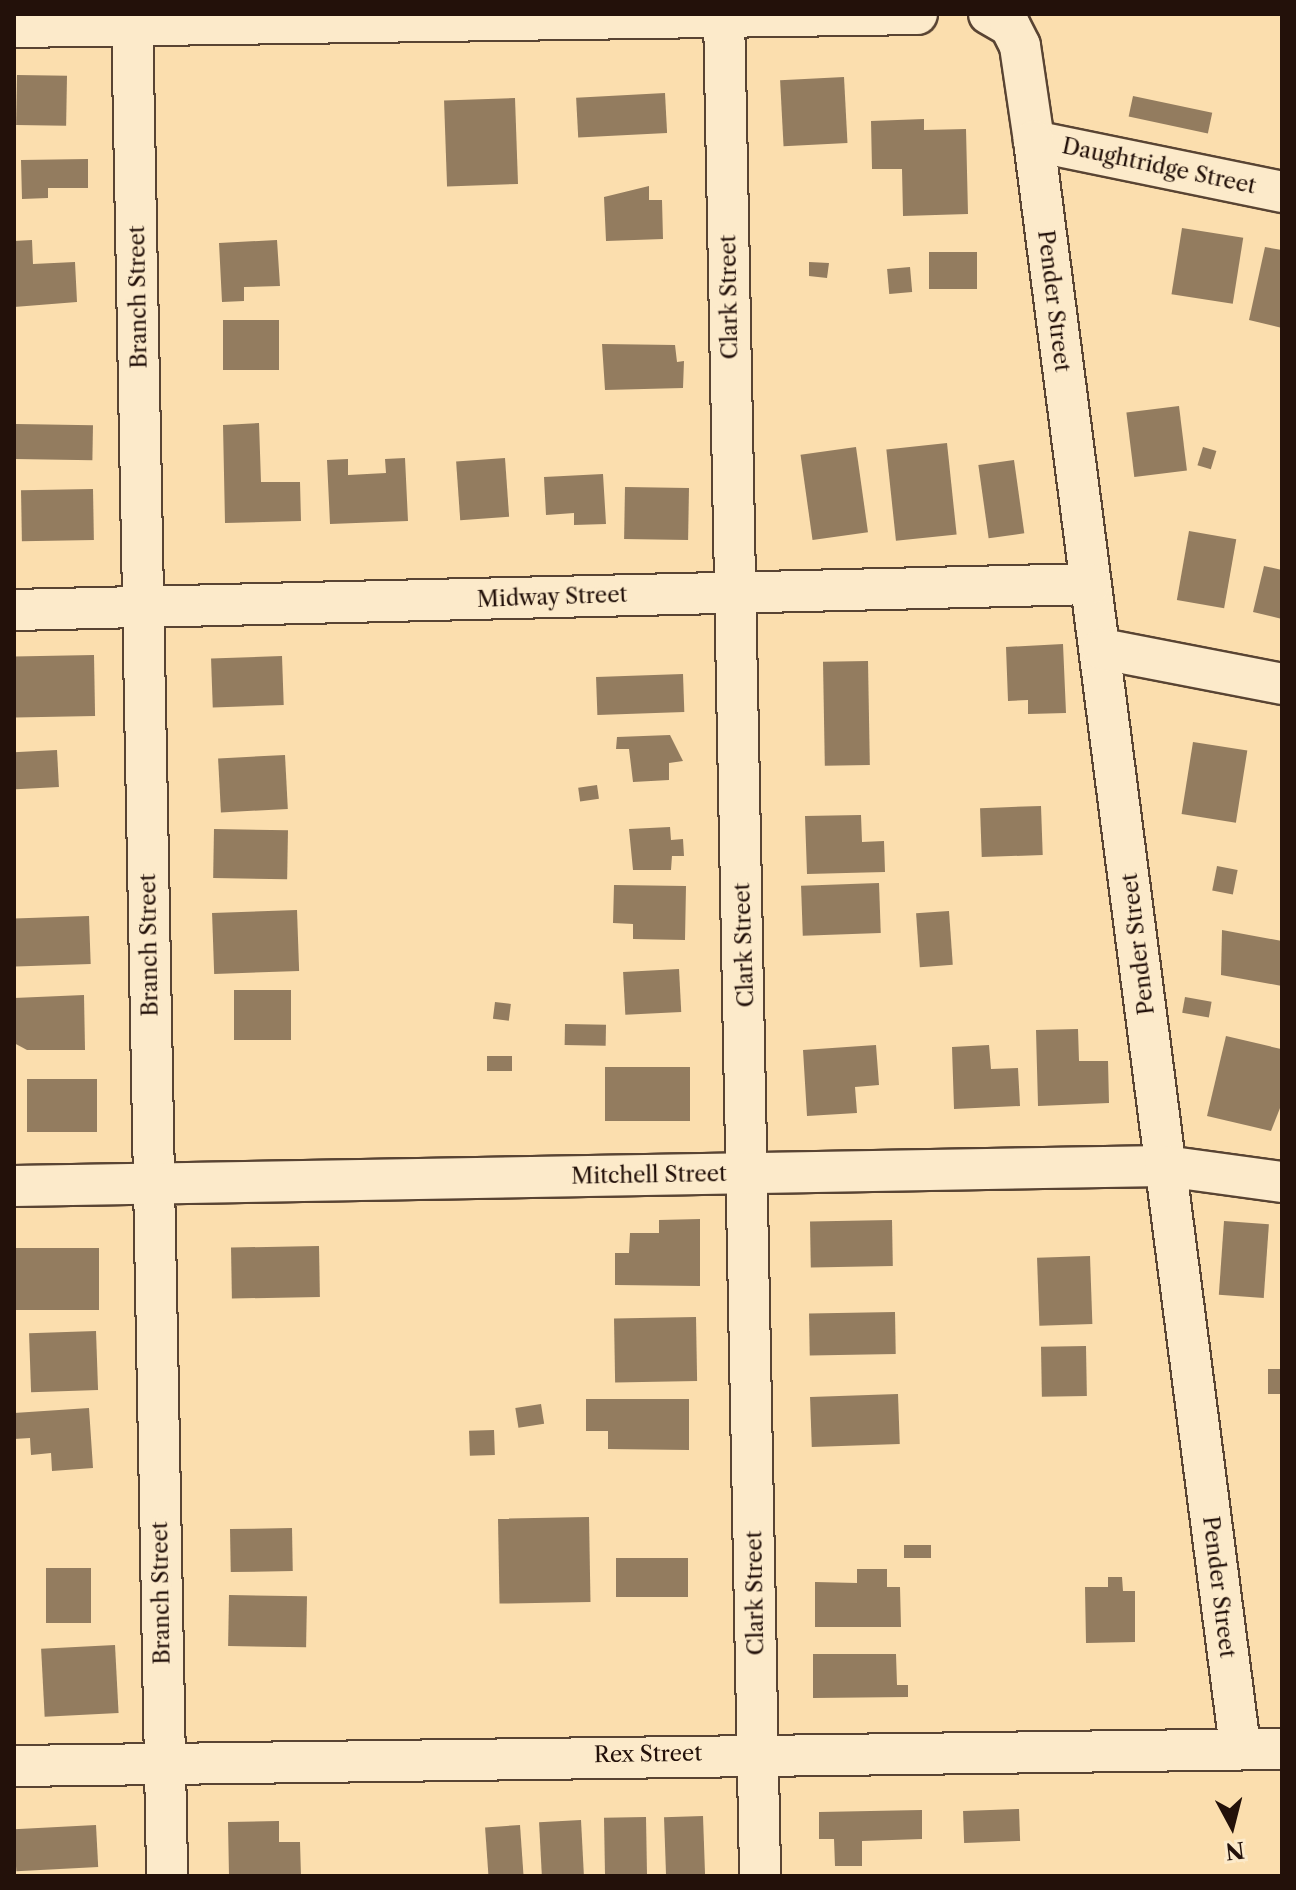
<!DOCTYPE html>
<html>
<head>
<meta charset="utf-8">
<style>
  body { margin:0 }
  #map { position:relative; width:1296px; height:1890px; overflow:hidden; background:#fbdeae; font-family:"Libre Caslon Text",serif }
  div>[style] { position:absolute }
  .building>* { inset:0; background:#937c5f; transform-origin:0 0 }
  .roads { filter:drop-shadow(2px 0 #594433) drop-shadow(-2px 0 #594433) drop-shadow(0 2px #594433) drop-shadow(0 -2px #594433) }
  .minor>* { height:40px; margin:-20px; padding:0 20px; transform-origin:20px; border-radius:20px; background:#fceaca }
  span { translate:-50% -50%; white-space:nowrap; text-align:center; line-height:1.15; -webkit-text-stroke:6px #fceaca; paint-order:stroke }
  .street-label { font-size:22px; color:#23110a }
  .frame { position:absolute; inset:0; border:16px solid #23110a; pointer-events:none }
  .north { position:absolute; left:1192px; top:1786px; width:80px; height:80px; -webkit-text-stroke:6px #fceaca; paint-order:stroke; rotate:173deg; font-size:22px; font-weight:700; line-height:32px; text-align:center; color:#23110a }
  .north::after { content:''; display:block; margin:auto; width:28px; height:36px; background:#23110a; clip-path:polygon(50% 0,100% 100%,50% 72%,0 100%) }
</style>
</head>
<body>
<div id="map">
  <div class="building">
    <i style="left:17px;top:75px;width:50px;height:50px;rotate:1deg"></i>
    <i style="left:844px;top:77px;width:66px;height:64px;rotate:87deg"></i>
    <i style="left:665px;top:93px;width:40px;height:89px;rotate:87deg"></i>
    <i style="left:1133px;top:96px;width:81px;height:21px;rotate:12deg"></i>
    <i style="left:515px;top:98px;width:86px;height:71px;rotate:88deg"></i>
    <i style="clip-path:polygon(924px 119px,924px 130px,966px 129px,968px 214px,903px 216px,902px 169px,872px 169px,871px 121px)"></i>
    <i style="clip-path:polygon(88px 159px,88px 188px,48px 188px,48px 198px,22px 199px,21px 160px)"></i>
    <i style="clip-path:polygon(649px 186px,649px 200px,662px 200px,663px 239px,606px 241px,604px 197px)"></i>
    <i style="left:1182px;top:228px;width:62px;height:67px;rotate:9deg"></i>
    <i style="clip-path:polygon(32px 240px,33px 264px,75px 262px,77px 302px,14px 307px,14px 241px)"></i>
    <i style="clip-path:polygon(277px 240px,280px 286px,244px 287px,244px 301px,222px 302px,219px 243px)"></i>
    <i style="clip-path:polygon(1265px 247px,1282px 250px,1282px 328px,1249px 320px)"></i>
    <i style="left:929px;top:252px;width:48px;height:37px"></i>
    <i style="clip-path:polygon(809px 262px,829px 263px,827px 278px,809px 276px)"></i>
    <i style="left:910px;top:267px;width:25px;height:23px;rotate:85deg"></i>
    <i style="left:223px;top:320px;width:56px;height:50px"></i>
    <i style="clip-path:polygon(602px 344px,675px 345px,677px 362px,684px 361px,683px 388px,605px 390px)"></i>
    <i style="left:1179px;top:406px;width:65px;height:53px;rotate:83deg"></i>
    <i style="clip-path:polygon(259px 423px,261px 482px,300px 482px,301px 521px,225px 523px,223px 425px)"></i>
    <i style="left:16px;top:424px;width:77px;height:35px;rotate:1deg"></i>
    <i style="left:947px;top:443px;width:92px;height:61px;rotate:84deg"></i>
    <i style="left:856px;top:447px;width:86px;height:56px;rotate:82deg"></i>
    <i style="left:1203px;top:447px;width:14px;height:19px;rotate:17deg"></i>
    <i style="clip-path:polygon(405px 458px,408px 521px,330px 524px,327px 460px,348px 459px,348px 475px,386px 473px,385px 459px)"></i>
    <i style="left:505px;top:458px;width:59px;height:49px;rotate:86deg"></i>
    <i style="left:1014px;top:460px;width:74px;height:36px;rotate:82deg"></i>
    <i style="clip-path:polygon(603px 474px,606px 524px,574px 525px,574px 513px,546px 515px,544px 477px)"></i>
    <i style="left:625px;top:487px;width:64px;height:52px;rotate:1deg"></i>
    <i style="left:93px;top:489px;width:51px;height:72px;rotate:89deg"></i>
    <i style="left:1189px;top:531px;width:48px;height:70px;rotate:10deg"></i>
    <i style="clip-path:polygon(1264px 566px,1282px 570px,1282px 619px,1253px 612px)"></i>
    <i style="clip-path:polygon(1063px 644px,1066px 713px,1028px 714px,1028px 700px,1008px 701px,1006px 647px)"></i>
    <i style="left:94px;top:655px;width:61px;height:80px;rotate:89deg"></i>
    <i style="left:282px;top:656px;width:49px;height:71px;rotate:88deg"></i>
    <i style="left:868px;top:661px;width:104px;height:45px;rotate:89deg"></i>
    <i style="left:683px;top:674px;width:38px;height:87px;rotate:88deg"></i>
    <i style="clip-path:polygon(670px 735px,683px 761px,669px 763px,669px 780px,633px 782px,629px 749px,616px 749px,617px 737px)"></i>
    <i style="left:1193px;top:742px;width:55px;height:73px;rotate:9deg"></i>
    <i style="left:57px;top:750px;width:37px;height:43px;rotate:87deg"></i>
    <i style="left:285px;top:755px;width:54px;height:67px;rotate:87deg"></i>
    <i style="left:597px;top:785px;width:14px;height:19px;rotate:82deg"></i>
    <i style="left:1041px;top:806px;width:49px;height:61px;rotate:88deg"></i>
    <i style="clip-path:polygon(861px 815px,862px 842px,884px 841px,885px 872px,807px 874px,805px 816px)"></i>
    <i style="clip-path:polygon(670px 827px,671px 840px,683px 839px,684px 856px,672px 856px,671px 870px,633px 870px,629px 829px)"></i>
    <i style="left:214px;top:829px;width:74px;height:49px;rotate:1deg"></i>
    <i style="left:1217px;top:866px;width:21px;height:25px;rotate:11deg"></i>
    <i style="left:879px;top:883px;width:50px;height:78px;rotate:88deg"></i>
    <i style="clip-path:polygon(614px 885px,686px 886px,685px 940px,633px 939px,633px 924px,613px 923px)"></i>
    <i style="left:297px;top:910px;width:61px;height:85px;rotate:88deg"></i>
    <i style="left:949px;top:911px;width:54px;height:33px;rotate:86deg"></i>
    <i style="left:89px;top:916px;width:48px;height:75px;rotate:88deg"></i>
    <i style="clip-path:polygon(1222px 930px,1282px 941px,1282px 986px,1221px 975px)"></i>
    <i style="left:679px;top:969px;width:43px;height:56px;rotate:87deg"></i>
    <i style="left:234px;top:990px;width:57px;height:50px"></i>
    <i style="clip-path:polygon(84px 995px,85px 1050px,27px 1050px,14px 1043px,14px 998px)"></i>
    <i style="left:1185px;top:997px;width:27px;height:16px;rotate:10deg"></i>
    <i style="left:495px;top:1002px;width:16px;height:17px;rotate:7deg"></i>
    <i style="left:565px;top:1024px;width:41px;height:21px;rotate:1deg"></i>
    <i style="clip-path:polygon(1078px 1029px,1079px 1061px,1108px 1061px,1109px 1103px,1038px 1106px,1036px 1030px)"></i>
    <i style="clip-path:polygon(1226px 1036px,1281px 1049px,1282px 1103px,1271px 1131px,1207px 1116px)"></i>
    <i style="clip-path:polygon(876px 1045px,879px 1085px,855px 1087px,857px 1113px,807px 1116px,803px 1050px)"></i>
    <i style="clip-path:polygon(989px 1045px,991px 1069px,1018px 1068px,1020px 1106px,954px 1109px,952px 1047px)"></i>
    <i style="left:512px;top:1056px;width:15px;height:25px;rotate:90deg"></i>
    <i style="left:605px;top:1067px;width:85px;height:54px"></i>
    <i style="left:27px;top:1079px;width:70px;height:53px"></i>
    <i style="clip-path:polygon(700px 1219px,700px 1286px,615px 1285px,615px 1253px,629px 1253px,630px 1233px,659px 1233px,659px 1220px)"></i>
    <i style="left:892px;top:1220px;width:46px;height:82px;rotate:89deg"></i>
    <i style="left:1224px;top:1221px;width:45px;height:74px;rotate:4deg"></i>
    <i style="left:319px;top:1246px;width:51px;height:88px;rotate:89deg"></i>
    <i style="left:14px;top:1248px;width:85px;height:62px"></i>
    <i style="left:1090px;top:1256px;width:68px;height:53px;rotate:88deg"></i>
    <i style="left:895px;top:1312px;width:42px;height:86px;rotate:89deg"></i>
    <i style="left:696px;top:1317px;width:64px;height:82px;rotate:89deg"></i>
    <i style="left:96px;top:1331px;width:59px;height:67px;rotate:88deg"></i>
    <i style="left:1086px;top:1346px;width:50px;height:45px;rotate:89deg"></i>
    <i style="left:1268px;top:1369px;width:14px;height:25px"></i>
    <i style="left:898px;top:1394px;width:50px;height:88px;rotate:88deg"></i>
    <i style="clip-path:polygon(586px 1399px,689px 1399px,689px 1450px,608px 1449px,608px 1431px,586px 1431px)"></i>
    <i style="left:541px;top:1404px;width:20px;height:26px;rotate:81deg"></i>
    <i style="clip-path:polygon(89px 1408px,93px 1468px,52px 1471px,51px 1453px,31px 1455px,30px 1438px,14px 1439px,14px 1413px)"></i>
    <i style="left:494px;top:1430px;width:25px;height:25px;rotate:88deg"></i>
    <i style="left:589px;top:1517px;width:85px;height:91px;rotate:89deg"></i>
    <i style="left:292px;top:1528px;width:43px;height:62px;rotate:89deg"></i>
    <i style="left:931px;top:1545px;width:13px;height:27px;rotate:90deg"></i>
    <i style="left:616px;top:1558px;width:72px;height:39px"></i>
    <i style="left:46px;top:1568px;width:45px;height:55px"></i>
    <i style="clip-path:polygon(857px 1569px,887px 1569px,887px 1587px,900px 1587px,901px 1627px,815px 1627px,815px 1582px,857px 1583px)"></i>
    <i style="clip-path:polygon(1108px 1577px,1122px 1577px,1123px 1591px,1135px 1591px,1135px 1642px,1086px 1643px,1085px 1587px,1108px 1587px)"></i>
    <i style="left:229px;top:1595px;width:78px;height:51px;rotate:1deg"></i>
    <i style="left:115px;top:1645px;width:68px;height:74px;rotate:87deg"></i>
    <i style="clip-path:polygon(813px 1654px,896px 1654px,897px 1685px,908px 1685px,908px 1697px,813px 1698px)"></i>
    <i style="left:1019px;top:1809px;width:32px;height:56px;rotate:88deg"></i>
    <i style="clip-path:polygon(922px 1810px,922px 1839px,862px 1841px,862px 1866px,835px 1866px,834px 1839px,819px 1839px,819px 1812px)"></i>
    <i style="left:703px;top:1816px;width:60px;height:39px;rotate:88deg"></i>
    <i style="left:646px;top:1817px;width:59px;height:42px;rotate:89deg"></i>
    <i style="left:581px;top:1820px;width:56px;height:42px;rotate:87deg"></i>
    <i style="clip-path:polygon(279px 1821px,279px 1842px,300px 1842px,301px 1876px,229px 1876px,228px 1822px)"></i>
    <i style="left:96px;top:1825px;width:42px;height:82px;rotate:87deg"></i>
    <i style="left:520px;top:1825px;width:51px;height:35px;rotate:86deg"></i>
  </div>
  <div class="roads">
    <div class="minor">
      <i style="left:132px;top:14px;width:1862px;rotate:88.92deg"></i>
      <i style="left:724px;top:14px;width:1862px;rotate:88.89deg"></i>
      <i style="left:989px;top:14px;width:24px;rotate:30deg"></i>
      <i style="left:1010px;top:26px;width:22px;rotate:63deg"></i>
      <i style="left:1020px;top:46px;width:96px;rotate:81.6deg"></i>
      <i style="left:1034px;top:141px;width:253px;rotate:11.6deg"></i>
      <i style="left:14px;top:27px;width:903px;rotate:-0.82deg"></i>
      <i style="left:1034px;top:141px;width:1619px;rotate:82.69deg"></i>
      <i style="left:14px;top:610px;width:1076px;rotate:-1.38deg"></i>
      <i style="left:1102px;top:649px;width:183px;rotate:11deg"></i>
      <i style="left:14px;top:1186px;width:1151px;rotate:-1deg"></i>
      <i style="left:1165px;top:1166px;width:118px;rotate:7.8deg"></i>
      <i style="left:14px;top:1766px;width:1268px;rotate:-0.77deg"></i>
    </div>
  </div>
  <div class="street-label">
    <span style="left:1159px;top:166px;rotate:12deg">Daughtridge Street</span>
    <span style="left:138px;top:297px;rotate:-91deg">Branch Street</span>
    <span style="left:729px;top:297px;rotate:-91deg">Clark Street</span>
    <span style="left:1054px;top:301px;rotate:83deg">Pender Street</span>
    <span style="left:552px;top:597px;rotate:-2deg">Midway Street</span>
    <span style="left:1138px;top:944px;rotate:-97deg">Pender Street</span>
    <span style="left:149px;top:945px;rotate:-91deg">Branch Street</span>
    <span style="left:744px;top:945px;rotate:-92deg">Clark Street</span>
    <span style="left:649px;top:1175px;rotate:-1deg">Mitchell Street</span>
    <span style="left:1219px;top:1587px;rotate:83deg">Pender Street</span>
    <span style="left:161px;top:1593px;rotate:-91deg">Branch Street</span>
    <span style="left:755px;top:1593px;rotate:-91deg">Clark Street</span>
    <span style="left:648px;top:1754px;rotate:-1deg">Rex Street</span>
  </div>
  <div class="frame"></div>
  <div class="north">N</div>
</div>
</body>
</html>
